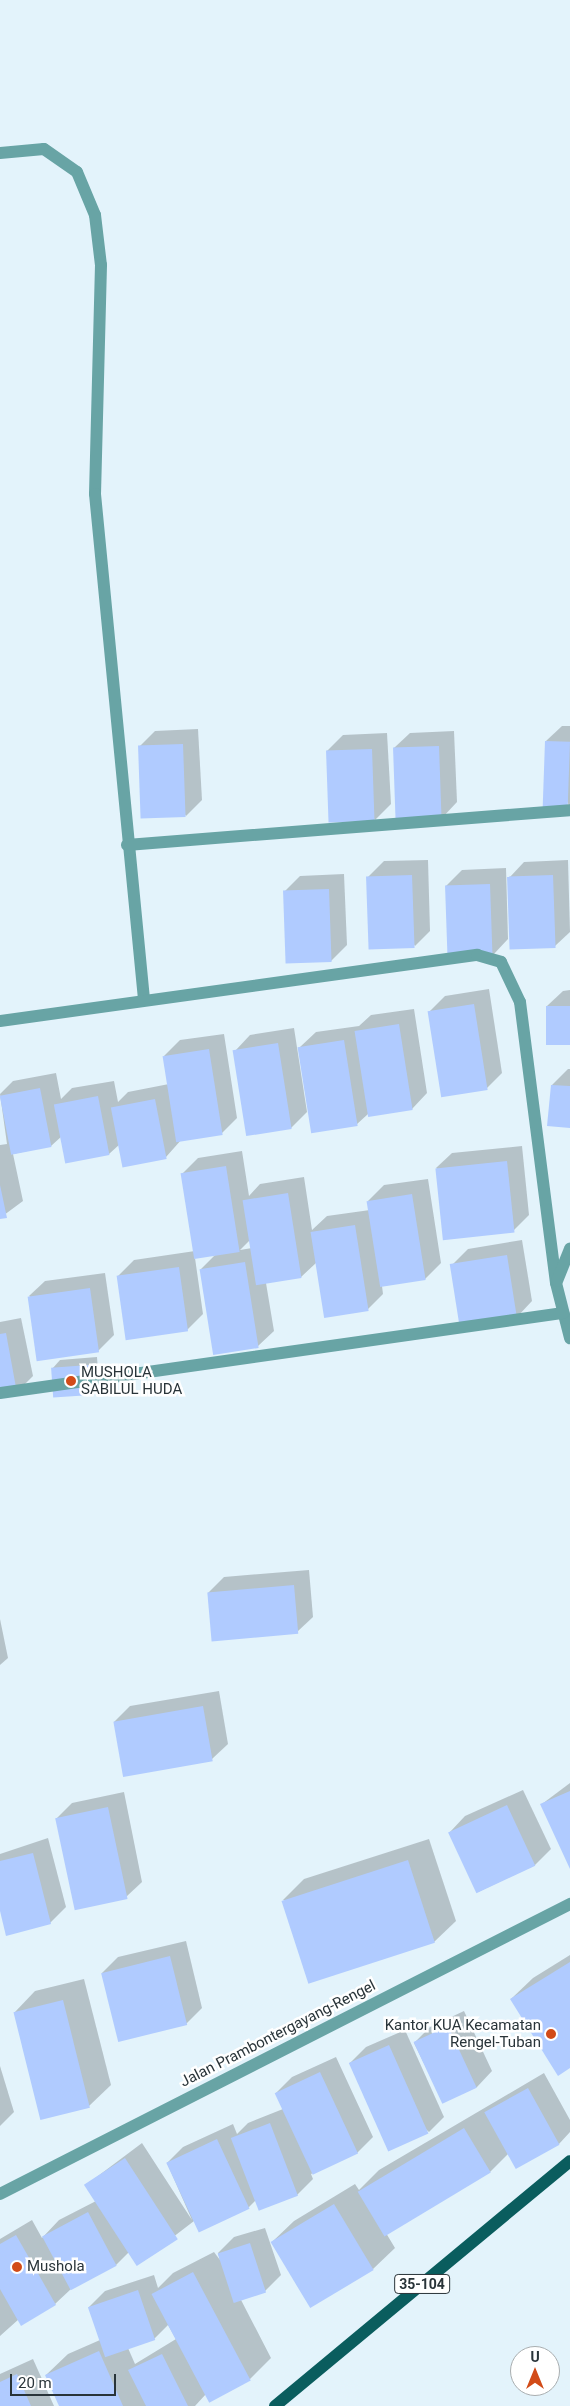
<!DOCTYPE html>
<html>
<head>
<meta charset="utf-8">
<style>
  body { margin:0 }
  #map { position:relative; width:570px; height:2406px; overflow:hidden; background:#e3f3fb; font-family:Roboto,sans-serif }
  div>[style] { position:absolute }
  .shadow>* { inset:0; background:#0003 }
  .building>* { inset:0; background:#b0cbff; transform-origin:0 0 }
  .minor>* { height:12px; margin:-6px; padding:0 6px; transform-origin:6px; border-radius:6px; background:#68a4a5 }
  .major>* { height:12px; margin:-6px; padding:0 6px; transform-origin:6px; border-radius:6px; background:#0a5d5e }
  .dots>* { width:14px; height:14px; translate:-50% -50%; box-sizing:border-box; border:2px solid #fff; border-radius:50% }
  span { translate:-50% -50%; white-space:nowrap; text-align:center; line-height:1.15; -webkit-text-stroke:5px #fff; paint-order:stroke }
  .shield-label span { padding:1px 4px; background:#fff; border:1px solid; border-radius:4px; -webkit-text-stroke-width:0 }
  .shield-label { font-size:14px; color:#293439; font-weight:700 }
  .poi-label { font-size:15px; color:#293439 }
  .left { translate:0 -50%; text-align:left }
  .right { translate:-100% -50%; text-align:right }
  .street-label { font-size:15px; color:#293439 }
  .north { position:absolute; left:510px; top:2346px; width:50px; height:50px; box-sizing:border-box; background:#fff; border:1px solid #a9aeb0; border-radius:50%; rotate:0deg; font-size:14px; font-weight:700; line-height:20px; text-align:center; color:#293439 }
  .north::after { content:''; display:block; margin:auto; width:18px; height:22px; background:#d24b18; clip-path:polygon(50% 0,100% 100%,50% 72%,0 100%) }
  .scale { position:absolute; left:10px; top:2374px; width:106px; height:22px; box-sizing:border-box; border:2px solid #293439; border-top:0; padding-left:6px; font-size:15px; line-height:18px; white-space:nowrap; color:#293439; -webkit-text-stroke:4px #fff; paint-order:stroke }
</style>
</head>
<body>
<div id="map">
  <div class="shadow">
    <i style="clip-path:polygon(562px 726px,570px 726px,570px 809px,546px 741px)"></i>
    <i style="clip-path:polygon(198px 729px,202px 800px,186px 816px,139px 747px,155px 731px)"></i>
    <i style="clip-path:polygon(454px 731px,457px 802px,442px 818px,394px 748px,410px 733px)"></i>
    <i style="clip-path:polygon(387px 733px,391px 804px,375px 820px,327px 751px,343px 735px)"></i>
    <i style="clip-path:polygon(428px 860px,430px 931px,415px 946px,368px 877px,384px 861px)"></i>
    <i style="clip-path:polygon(568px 860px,570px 932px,555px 946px,509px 878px,524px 862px)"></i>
    <i style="clip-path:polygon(506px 868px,508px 939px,493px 955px,446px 886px,462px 870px)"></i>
    <i style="clip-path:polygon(344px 874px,347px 945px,331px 961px,284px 892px,300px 876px)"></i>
    <i style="clip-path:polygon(489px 989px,502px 1073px,486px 1089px,429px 1012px,445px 996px)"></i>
    <i style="clip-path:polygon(570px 990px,570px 1044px,547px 1006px,563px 991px)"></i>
    <i style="clip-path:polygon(414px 1009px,427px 1093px,412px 1109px,368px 1114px,356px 1125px,300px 1047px,316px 1032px,359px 1026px,371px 1015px)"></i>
    <i style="clip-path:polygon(294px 1028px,307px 1112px,291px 1128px,235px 1051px,250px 1035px)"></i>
    <i style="clip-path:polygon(224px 1034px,237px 1118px,221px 1134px,182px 1139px,166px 1157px,120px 1144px,109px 1154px,62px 1136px,51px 1146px,13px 1154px,23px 1201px,0 1218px,0 1145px,7px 1144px,0 1094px,13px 1081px,56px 1073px,61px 1099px,72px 1088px,114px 1081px,118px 1102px,128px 1092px,169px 1084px,164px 1056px,180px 1040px)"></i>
    <i style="clip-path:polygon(568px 1069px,570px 1069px,570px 1126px,552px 1085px)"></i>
    <i style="clip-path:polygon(522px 1146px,529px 1215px,513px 1231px,436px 1168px,452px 1153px)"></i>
    <i style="clip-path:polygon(evenodd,242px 1151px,249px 1196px,260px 1184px,304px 1177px,312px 1230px,327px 1216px,370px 1210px,368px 1201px,384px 1185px,428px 1179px,441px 1263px,425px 1279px,382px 1286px,383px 1294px,368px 1309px,316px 1263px,301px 1277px,266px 1283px,274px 1331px,258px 1346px,201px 1269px,216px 1254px,195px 1258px,203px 1314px,187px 1330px,118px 1276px,134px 1260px,195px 1251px,182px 1174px,198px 1158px,242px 1151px,251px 1239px,252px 1248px,240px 1250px,251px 1239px)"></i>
    <i style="clip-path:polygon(522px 1240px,532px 1301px,517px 1317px,452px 1265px,468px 1249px)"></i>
    <i style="clip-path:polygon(105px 1273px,114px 1335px,98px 1351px,29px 1296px,45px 1281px)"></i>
    <i style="clip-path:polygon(21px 1318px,33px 1376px,17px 1392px,0 1395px,0 1322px)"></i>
    <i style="clip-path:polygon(97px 1357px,99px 1385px,91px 1393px,52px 1369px,60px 1360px)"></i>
    <i style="clip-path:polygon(309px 1570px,313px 1617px,297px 1632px,208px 1593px,224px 1577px)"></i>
    <i style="clip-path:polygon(0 1619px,8px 1658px,0 1665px)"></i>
    <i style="clip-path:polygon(219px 1691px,228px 1744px,212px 1759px,114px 1722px,130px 1706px)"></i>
    <i style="clip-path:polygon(570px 1783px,570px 1866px,542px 1804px)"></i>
    <i style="clip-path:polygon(523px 1790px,551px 1849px,535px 1865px,478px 1892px,450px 1832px,465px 1816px)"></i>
    <i style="clip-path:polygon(124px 1792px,142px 1882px,126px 1897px,56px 1819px,72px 1803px)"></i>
    <i style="clip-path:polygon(48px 1838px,66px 1907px,50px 1923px,0 1906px,0 1854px)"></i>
    <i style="clip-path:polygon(429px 1839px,456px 1921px,434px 1942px,283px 1900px,304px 1879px)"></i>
    <i style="clip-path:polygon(186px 1941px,202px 2008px,186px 2024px,102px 1973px,118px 1957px)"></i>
    <i style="clip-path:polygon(570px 1955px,570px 2067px,511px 1999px,533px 1978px)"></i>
    <i style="clip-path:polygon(84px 1979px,111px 2085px,89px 2106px,14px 2013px,35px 1991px)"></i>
    <i style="clip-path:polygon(evenodd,464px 2011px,492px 2071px,477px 2087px,443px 2102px,414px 2043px,430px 2027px,464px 2011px,453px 2022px,454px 2024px,432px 2035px,432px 2032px,453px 2022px)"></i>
    <i style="clip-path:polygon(405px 2030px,444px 2117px,429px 2132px,350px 2063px,366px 2047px)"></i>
    <i style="clip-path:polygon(336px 2057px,373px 2137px,357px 2153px,311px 2174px,313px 2179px,297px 2195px,256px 2200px,248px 2208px,194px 2221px,138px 2264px,130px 2251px,116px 2265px,71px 2289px,55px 2304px,19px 2319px,0 2336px,0 2239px,32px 2220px,42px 2238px,59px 2220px,96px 2201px,86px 2185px,142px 2143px,192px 2220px,167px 2163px,183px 2147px,233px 2124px,237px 2134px,248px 2123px,283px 2109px,276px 2093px,292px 2077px)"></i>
    <i style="clip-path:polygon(0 2066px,14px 2112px,0 2126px)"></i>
    <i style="clip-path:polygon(544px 2073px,570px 2120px,570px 2132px,559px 2144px,508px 2154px,490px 2172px,386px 2233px,395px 2248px,373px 2269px,272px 2242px,294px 2221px,355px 2184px,359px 2190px,379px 2170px)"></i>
    <i style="clip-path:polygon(evenodd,265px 2228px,281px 2275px,265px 2291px,240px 2298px,271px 2358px,250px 2379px,206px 2394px,195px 2406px,60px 2406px,46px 2375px,68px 2354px,100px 2340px,89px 2307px,105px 2291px,154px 2275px,158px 2288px,173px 2273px,214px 2252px,220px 2260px,218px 2253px,234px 2237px,265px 2228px,168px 2325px,176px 2339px,135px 2364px,128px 2348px,154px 2339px,168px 2325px)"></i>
    <i style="clip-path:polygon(33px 2359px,54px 2406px,0 2406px,0 2374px)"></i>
  </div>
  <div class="building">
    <i style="left:545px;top:741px;width:25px;height:69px;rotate:2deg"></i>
    <i style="left:183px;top:744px;width:73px;height:45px;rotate:88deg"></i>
    <i style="left:439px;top:746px;width:73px;height:46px;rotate:88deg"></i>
    <i style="left:372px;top:749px;width:72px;height:46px;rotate:88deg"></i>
    <i style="left:412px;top:875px;width:73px;height:46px;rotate:88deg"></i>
    <i style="left:553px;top:875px;width:73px;height:46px;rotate:88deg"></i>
    <i style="left:490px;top:884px;width:72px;height:45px;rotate:88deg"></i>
    <i style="left:329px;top:889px;width:73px;height:46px;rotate:88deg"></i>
    <i style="left:474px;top:1004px;width:87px;height:47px;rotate:81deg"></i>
    <i style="left:546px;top:1006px;width:24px;height:39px"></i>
    <i style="left:399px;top:1024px;width:87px;height:45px;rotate:81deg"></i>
    <i style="left:344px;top:1040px;width:87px;height:47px;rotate:81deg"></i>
    <i style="left:278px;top:1043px;width:87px;height:46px;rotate:81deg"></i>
    <i style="left:209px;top:1049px;width:87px;height:47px;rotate:81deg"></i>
    <i style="clip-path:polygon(551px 1085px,570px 1086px,570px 1128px,547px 1126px)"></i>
    <i style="left:40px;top:1088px;width:60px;height:41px;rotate:79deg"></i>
    <i style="left:98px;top:1096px;width:60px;height:45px;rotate:79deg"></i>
    <i style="left:155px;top:1099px;width:61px;height:45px;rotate:79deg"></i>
    <i style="left:507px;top:1161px;width:72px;height:72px;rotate:84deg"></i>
    <i style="left:226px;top:1166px;width:87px;height:46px;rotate:81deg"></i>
    <i style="clip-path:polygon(0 1185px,7px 1218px,0 1219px)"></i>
    <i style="left:288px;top:1193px;width:86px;height:46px;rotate:81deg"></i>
    <i style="left:412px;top:1194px;width:87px;height:46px;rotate:81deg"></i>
    <i style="left:355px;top:1225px;width:87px;height:45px;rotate:81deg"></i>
    <i style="left:507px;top:1255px;width:64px;height:58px;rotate:81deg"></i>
    <i style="left:245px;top:1262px;width:87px;height:46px;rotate:81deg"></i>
    <i style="left:179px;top:1267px;width:65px;height:63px;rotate:82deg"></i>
    <i style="left:90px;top:1288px;width:65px;height:63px;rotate:82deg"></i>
    <i style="clip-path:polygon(6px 1333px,17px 1393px,0 1396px,0 1334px)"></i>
    <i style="left:89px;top:1365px;width:30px;height:38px;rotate:86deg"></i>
    <i style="left:294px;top:1585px;width:49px;height:87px;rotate:85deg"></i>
    <i style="left:203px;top:1706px;width:56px;height:91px;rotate:80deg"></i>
    <i style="clip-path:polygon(570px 1791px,570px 1869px,540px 1804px)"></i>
    <i style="left:507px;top:1805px;width:67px;height:65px;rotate:65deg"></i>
    <i style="left:108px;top:1807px;width:94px;height:54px;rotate:78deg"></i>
    <i style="clip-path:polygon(33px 1853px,51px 1924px,6px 1936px,0 1911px,0 1861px)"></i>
    <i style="left:408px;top:1860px;width:87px;height:133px;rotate:72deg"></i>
    <i style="left:170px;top:1956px;width:71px;height:71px;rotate:76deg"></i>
    <i style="clip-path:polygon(570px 1962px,570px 2068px,558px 2076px,510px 1999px)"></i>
    <i style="left:63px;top:2000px;width:111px;height:51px;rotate:76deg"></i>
    <i style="left:448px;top:2026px;width:68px;height:38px;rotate:65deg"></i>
    <i style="left:389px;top:2045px;width:97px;height:44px;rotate:66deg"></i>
    <i style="left:320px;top:2072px;width:90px;height:50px;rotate:65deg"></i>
    <i style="left:528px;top:2088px;width:65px;height:50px;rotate:61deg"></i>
    <i style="left:270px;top:2123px;width:78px;height:42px;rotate:69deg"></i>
    <i style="left:464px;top:2128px;width:52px;height:124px;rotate:59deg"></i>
    <i style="left:217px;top:2139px;width:77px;height:56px;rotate:65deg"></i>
    <i style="left:125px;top:2158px;width:97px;height:49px;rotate:57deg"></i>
    <i style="left:334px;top:2204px;width:77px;height:74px;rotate:59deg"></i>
    <i style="left:88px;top:2212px;width:61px;height:52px;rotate:62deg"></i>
    <i style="clip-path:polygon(16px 2235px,56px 2305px,21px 2326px,0 2289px,0 2244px)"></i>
    <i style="left:250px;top:2243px;width:52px;height:34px;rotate:72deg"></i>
    <i style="left:193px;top:2272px;width:123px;height:47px;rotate:62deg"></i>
    <i style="left:138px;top:2290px;width:53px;height:53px;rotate:71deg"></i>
    <i style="clip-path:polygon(99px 2351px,123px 2406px,59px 2406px,45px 2375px)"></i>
    <i style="clip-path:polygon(162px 2354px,188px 2406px,146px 2406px,128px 2370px)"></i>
    <i style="clip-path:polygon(17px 2374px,31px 2406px,0 2406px,0 2382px)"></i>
  </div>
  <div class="minor">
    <i style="left:0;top:153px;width:44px;rotate:-5.2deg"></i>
    <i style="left:44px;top:149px;width:40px;rotate:34.9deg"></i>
    <i style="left:77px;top:172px;width:47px;rotate:67.3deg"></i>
    <i style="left:95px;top:215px;width:50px;rotate:83.2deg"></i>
    <i style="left:101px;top:265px;width:229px;rotate:91.5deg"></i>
    <i style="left:95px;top:494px;width:507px;rotate:84.46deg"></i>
    <i style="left:127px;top:845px;width:444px;rotate:-4.5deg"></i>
    <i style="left:0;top:1021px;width:482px;rotate:-7.9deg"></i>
    <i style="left:477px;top:955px;width:25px;rotate:16deg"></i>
    <i style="left:501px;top:962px;width:44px;rotate:64.6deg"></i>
    <i style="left:520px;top:1002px;width:283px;rotate:82.7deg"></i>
    <i style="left:556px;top:1283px;width:57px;rotate:75.7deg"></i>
    <i style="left:557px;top:1281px;width:35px;rotate:-68deg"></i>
    <i style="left:0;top:1393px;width:569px;rotate:-8.09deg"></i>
    <i style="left:0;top:2194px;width:640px;rotate:-26.97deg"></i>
  </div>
  <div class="major">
    <i style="left:275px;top:2406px;width:383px;rotate:-39.7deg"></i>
  </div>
  <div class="dots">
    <i style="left:71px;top:1381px;background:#d24b18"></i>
    <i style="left:551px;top:2034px;background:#d24b18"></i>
    <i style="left:17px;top:2267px;background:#d24b18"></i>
  </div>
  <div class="shield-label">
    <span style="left:422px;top:2284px">35-104</span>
  </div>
  <div class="poi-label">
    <span class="left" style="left:81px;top:1381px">MUSHOLA<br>SABILUL HUDA</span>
    <span class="right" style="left:541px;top:2034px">Kantor KUA Kecamatan<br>Rengel-Tuban</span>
    <span class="left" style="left:27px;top:2267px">Mushola</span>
  </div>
  <div class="street-label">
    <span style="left:278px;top:2034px;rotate:-27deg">Jalan Prambontergayang-Rengel</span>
  </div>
  <div class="north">U</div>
  <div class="scale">20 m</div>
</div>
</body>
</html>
